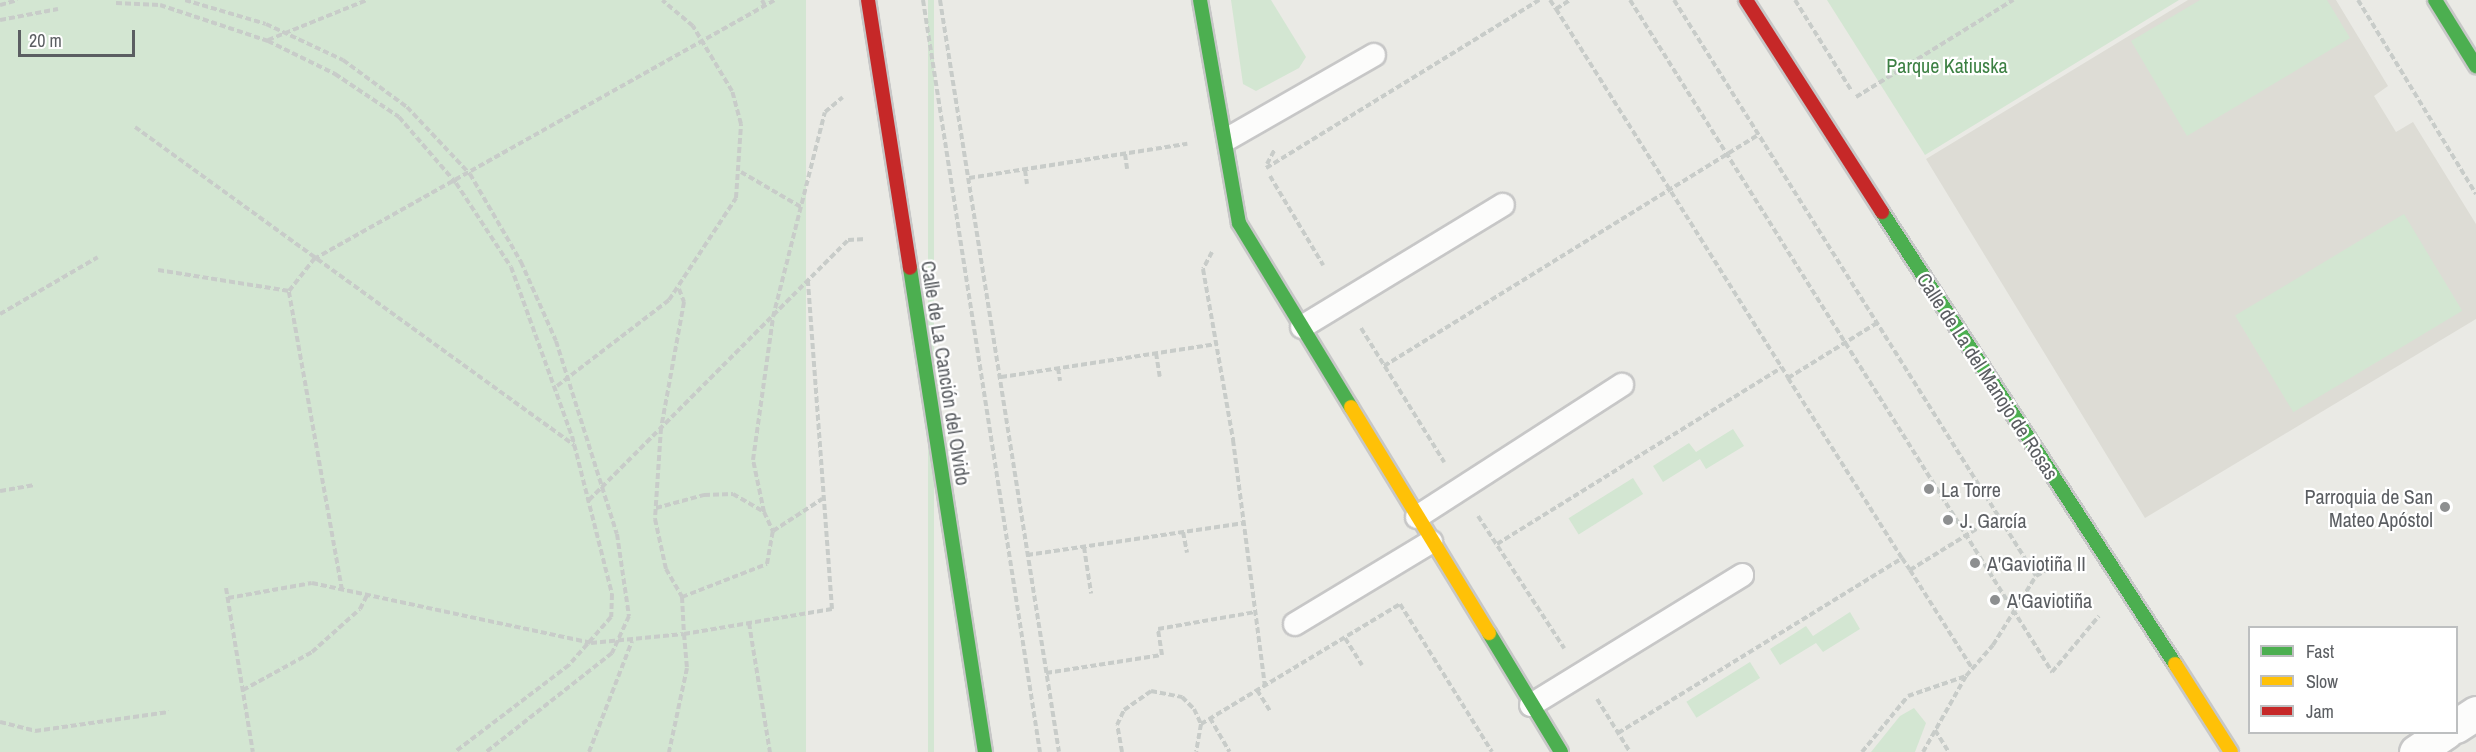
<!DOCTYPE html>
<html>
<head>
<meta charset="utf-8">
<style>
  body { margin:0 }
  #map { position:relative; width:2476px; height:752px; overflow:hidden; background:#eaeae5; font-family:"Archivo Narrow",sans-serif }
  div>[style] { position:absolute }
  .education>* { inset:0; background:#dddcd5 }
  .green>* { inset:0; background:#d3e6d2; transform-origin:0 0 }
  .path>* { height:4px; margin-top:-2px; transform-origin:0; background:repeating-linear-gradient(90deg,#c8ccc9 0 6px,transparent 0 9px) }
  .roads { filter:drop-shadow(2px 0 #c7c7c7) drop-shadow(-2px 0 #c7c7c7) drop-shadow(0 2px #c7c7c7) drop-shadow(0 -2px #c7c7c7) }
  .lane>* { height:22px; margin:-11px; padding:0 11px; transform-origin:11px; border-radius:11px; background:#fcfcfb }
  .street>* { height:33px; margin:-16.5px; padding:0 16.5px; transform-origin:16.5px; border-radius:16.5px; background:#fcfcfb }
  .fast>* { height:14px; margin:-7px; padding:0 7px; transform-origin:7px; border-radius:7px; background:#4caf50 }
  .slow>* { height:14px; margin:-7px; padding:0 7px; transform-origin:7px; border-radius:7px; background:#ffc107 }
  .jam>* { height:14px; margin:-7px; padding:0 7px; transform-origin:7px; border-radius:7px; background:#c62828 }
  .dots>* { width:16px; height:16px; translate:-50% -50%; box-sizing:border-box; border:3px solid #fff; border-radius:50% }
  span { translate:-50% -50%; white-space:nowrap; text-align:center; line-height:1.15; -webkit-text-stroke:4.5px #fff; paint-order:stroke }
  .park-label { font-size:20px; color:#3c8043 }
  .street-label { font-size:20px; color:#5b5e62 }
  .poi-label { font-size:20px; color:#5b5e62 }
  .left { translate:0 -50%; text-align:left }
  .right { translate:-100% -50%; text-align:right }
  .legend { position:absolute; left:2248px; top:626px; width:210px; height:108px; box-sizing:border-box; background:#fff; border:2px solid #bdbfc0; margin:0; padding:8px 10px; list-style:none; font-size:18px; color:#5b5e62 }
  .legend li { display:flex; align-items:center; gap:12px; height:30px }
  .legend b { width:30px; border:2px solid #bdbfc0 }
  .scale { position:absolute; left:18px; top:30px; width:117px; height:27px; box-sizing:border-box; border:3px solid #5b5e62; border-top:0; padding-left:8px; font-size:18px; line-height:21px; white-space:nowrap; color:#5b5e62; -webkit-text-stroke:4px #fff; paint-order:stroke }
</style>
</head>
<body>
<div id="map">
  <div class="education">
    <i style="clip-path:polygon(2188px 0,2336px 0,2388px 86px,2374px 96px,2396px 132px,2413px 122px,2476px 224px,2476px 319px,2145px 518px,1926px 159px)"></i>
  </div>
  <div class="green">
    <i style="left:0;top:0;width:806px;height:752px"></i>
    <i style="left:928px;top:0;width:6px;height:761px"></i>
    <i style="clip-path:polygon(1231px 0,1271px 0,1306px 57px,1299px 68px,1256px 91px,1243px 84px)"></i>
    <i style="clip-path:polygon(1827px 0,2179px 0,1925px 155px)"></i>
    <i style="clip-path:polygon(2200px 0,2327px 0,2350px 38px,2187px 136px,2131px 41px)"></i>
    <i style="left:2404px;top:214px;width:113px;height:197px;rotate:59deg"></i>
    <i style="clip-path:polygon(1733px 429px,1744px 446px,1706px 469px,1700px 459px,1663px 482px,1653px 466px,1689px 443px,1696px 452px)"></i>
    <i style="left:1633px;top:478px;width:19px;height:76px;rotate:58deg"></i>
    <i style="clip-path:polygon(1850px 612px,1860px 629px,1823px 652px,1816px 643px,1780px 665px,1770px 649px,1806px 626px,1813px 636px)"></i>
    <i style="left:1750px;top:662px;width:19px;height:75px;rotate:58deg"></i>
    <i style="clip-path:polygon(1914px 708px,1926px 723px,1915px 752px,1871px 752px,1900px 716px)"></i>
  </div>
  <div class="path">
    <i style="left:185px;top:0;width:84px;rotate:16.5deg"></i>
    <i style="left:266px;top:24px;width:85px;rotate:25.1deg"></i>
    <i style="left:343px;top:60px;width:79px;rotate:36.3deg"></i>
    <i style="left:407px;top:107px;width:92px;rotate:46.8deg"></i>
    <i style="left:470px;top:174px;width:102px;rotate:59.9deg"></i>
    <i style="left:521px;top:262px;width:86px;rotate:66.1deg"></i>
    <i style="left:556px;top:341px;width:202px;rotate:72.5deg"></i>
    <i style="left:617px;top:534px;width:83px;rotate:81.7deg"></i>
    <i style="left:629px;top:616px;width:41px;rotate:114.7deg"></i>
    <i style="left:612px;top:653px;width:160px;rotate:141.8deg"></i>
    <i style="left:762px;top:0;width:7px;rotate:63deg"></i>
    <i style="left:923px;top:0;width:761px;rotate:81.16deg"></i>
    <i style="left:940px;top:0;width:761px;rotate:81.01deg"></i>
    <i style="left:1550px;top:0;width:11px;rotate:56deg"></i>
    <i style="left:1556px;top:9px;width:17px;rotate:-33deg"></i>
    <i style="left:1630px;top:0;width:794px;rotate:57.87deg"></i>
    <i style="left:2052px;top:672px;width:73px;rotate:-50deg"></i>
    <i style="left:1674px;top:0;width:680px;rotate:57.85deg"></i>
    <i style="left:2036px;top:576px;width:34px;rotate:-28deg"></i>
    <i style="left:1795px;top:0;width:106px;rotate:58.1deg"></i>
    <i style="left:2358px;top:0;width:227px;rotate:58.7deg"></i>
    <i style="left:116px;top:3px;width:44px;rotate:2.6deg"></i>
    <i style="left:160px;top:5px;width:114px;rotate:18.4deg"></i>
    <i style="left:268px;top:41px;width:75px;rotate:26.2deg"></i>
    <i style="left:335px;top:74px;width:77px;rotate:33.9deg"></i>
    <i style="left:399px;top:117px;width:87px;rotate:49.2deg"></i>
    <i style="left:456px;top:183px;width:100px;rotate:56.8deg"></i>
    <i style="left:511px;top:267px;width:180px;rotate:70.2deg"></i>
    <i style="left:572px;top:436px;width:163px;rotate:75.8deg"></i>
    <i style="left:612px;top:594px;width:23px;rotate:92deg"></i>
    <i style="left:611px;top:617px;width:64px;rotate:131.2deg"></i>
    <i style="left:569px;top:665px;width:143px;rotate:142.7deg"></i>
    <i style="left:0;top:5px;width:18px;rotate:-16deg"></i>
    <i style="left:1556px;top:9px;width:436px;rotate:57.8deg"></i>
    <i style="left:1788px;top:378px;width:105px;rotate:-31.7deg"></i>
    <i style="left:0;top:20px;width:59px;rotate:-10.7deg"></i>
    <i style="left:268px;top:40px;width:107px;rotate:-22deg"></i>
    <i style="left:1856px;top:97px;width:185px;rotate:-31.7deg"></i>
    <i style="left:135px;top:127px;width:542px;rotate:35.92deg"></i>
    <i style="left:1125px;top:154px;width:15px;rotate:82deg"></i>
    <i style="left:1267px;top:164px;width:17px;rotate:-62deg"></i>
    <i style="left:1266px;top:168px;width:321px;rotate:-31.6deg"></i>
    <i style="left:1025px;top:170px;width:14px;rotate:82deg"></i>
    <i style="left:741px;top:172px;width:69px;rotate:30.3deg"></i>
    <i style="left:1270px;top:176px;width:104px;rotate:59.2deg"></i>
    <i style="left:969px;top:178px;width:221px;rotate:-8.9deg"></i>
    <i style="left:1212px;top:252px;width:19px;rotate:118deg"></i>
    <i style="left:1203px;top:269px;width:174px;rotate:80deg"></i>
    <i style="left:1233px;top:440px;width:248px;rotate:82.6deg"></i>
    <i style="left:158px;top:270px;width:133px;rotate:9.1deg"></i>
    <i style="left:679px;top:289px;width:14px;rotate:69deg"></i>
    <i style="left:684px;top:302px;width:128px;rotate:100.3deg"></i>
    <i style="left:661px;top:428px;width:91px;rotate:93.8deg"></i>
    <i style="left:655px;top:519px;width:51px;rotate:77.6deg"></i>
    <i style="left:666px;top:569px;width:32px;rotate:60deg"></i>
    <i style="left:682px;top:597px;width:37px;rotate:87deg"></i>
    <i style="left:684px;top:634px;width:150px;rotate:-9.6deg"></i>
    <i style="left:832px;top:609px;width:329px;rotate:-94.2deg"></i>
    <i style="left:0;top:314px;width:113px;rotate:-30.2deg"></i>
    <i style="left:1361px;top:328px;width:158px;rotate:58.2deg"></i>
    <i style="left:1156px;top:353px;width:24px;rotate:81deg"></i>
    <i style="left:1384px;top:366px;width:440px;rotate:-31.7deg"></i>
    <i style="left:1058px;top:368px;width:13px;rotate:81deg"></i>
    <i style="left:1001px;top:377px;width:218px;rotate:-8.7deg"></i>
    <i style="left:1788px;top:378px;width:213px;rotate:57.7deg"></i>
    <i style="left:557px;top:386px;width:141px;rotate:-37.5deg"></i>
    <i style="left:669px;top:300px;width:122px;rotate:-56.7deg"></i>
    <i style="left:736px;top:198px;width:74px;rotate:-86.1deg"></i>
    <i style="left:741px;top:124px;width:34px;rotate:-105deg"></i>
    <i style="left:732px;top:91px;width:76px;rotate:-121deg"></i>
    <i style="left:693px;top:26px;width:40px;rotate:-140deg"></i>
    <i style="left:0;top:491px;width:35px;rotate:-10deg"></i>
    <i style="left:589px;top:500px;width:367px;rotate:-45.1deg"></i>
    <i style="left:848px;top:240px;width:18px;rotate:-3deg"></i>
    <i style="left:656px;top:508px;width:50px;rotate:-15.2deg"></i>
    <i style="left:704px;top:495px;width:29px;rotate:-2deg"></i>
    <i style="left:733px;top:494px;width:36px;rotate:30deg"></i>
    <i style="left:764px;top:512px;width:21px;rotate:65deg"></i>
    <i style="left:773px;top:531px;width:59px;rotate:-33.1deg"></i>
    <i style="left:764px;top:512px;width:53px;rotate:-101.9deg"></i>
    <i style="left:753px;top:460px;width:144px;rotate:-82deg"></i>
    <i style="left:773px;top:317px;width:211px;rotate:-75.8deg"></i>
    <i style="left:825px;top:112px;width:23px;rotate:-40deg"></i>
    <i style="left:1478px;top:516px;width:158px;rotate:56.9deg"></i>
    <i style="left:1183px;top:532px;width:21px;rotate:79deg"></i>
    <i style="left:1497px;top:544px;width:335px;rotate:-31.8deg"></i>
    <i style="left:1084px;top:547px;width:47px;rotate:81.3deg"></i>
    <i style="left:1027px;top:555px;width:218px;rotate:-8.4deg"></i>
    <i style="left:1910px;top:570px;width:116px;rotate:57.7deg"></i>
    <i style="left:226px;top:588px;width:166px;rotate:80.7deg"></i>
    <i style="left:342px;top:590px;width:304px;rotate:-100.1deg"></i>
    <i style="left:289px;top:291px;width:41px;rotate:-52deg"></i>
    <i style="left:314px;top:259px;width:529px;rotate:-29.33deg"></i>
    <i style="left:682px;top:597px;width:91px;rotate:-21.2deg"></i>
    <i style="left:767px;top:564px;width:34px;rotate:-80deg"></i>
    <i style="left:228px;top:598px;width:85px;rotate:-10.1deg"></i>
    <i style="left:312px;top:583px;width:285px;rotate:12.1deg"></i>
    <i style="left:591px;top:643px;width:93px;rotate:-5.5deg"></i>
    <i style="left:684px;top:634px;width:34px;rotate:85deg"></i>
    <i style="left:687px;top:668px;width:86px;rotate:102.1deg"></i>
    <i style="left:749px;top:623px;width:131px;rotate:80.8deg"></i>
    <i style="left:1345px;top:638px;width:32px;rotate:58deg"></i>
    <i style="left:1046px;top:673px;width:117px;rotate:-8.8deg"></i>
    <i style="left:1162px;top:655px;width:26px;rotate:-99deg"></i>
    <i style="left:1158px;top:629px;width:98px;rotate:-9.9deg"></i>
    <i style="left:243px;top:690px;width:79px;rotate:-28.8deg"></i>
    <i style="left:312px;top:652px;width:64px;rotate:-41.9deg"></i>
    <i style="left:360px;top:609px;width:16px;rotate:-63deg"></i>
    <i style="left:1257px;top:690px;width:25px;rotate:58deg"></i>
    <i style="left:1597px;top:699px;width:62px;rotate:58.1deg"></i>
    <i style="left:1210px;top:718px;width:39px;rotate:60deg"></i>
    <i style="left:0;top:722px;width:36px;rotate:14deg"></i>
    <i style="left:35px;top:731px;width:135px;rotate:-8.1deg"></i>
    <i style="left:1201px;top:724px;width:232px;rotate:-31.1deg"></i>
    <i style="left:1400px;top:604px;width:174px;rotate:58.1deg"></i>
    <i style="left:1935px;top:730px;width:26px;rotate:58deg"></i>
    <i style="left:1618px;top:733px;width:334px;rotate:-31.6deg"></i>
    <i style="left:1902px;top:558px;width:14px;rotate:56deg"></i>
    <i style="left:1910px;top:570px;width:105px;rotate:-31.7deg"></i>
    <i style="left:589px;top:752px;width:119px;rotate:-68.8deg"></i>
    <i style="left:1122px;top:752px;width:27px;rotate:-100deg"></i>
    <i style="left:1117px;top:725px;width:17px;rotate:-65deg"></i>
    <i style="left:1124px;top:710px;width:33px;rotate:-35deg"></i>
    <i style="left:1151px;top:691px;width:32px;rotate:11deg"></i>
    <i style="left:1182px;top:697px;width:17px;rotate:45deg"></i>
    <i style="left:1194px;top:709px;width:17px;rotate:65deg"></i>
    <i style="left:1201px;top:724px;width:28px;rotate:100deg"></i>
    <i style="left:1862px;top:752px;width:72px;rotate:-50.6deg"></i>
    <i style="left:1908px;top:696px;width:61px;rotate:-19deg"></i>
    <i style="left:1923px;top:752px;width:87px;rotate:-60.5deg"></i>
    <i style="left:1966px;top:676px;width:41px;rotate:-48.9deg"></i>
    <i style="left:1993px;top:645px;width:81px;rotate:-58.1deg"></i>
  </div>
  <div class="roads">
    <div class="lane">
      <i style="left:1229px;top:138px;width:167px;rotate:-29.8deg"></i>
      <i style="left:1302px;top:327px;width:235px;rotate:-31.3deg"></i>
      <i style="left:1417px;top:517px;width:244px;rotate:-32.8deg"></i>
      <i style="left:1295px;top:624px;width:159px;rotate:-31.1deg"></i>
      <i style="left:1531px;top:705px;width:248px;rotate:-31.6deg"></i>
    </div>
    <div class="street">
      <i style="left:2456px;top:726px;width:24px;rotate:-33deg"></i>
      <i style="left:2416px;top:752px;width:36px;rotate:-34deg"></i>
    </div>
    <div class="fast">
      <i style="left:1200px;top:0;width:226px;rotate:80.1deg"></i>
      <i style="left:1239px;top:223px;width:215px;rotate:58.7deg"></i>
      <i style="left:2435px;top:0;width:78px;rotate:58.2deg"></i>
      <i style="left:1882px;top:212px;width:539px;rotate:57.05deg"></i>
      <i style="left:910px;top:268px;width:490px;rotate:81.2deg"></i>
      <i style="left:1489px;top:633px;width:139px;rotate:58.8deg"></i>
    </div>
    <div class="slow">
      <i style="left:1351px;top:407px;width:265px;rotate:58.6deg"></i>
      <i style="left:2175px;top:664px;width:104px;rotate:57.5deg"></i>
    </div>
    <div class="jam">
      <i style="left:868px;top:0;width:271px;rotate:81.1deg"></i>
      <i style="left:1746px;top:0;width:252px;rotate:57.3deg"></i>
    </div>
  </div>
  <div class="dots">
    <i style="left:1929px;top:489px;background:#8d8f90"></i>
    <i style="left:2445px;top:507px;background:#8d8f90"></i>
    <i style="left:1948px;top:520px;background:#8d8f90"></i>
    <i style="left:1975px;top:563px;background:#8d8f90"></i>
    <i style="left:1995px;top:600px;background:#8d8f90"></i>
  </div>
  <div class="park-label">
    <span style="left:1947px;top:65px">Parque Katiuska</span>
  </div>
  <div class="street-label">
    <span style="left:946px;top:373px;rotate:81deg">Calle de La Canción del Olvido</span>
    <span style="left:1988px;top:376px;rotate:57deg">Calle de La del Manojo de Rosas</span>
  </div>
  <div class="poi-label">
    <span class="left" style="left:1941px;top:489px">La Torre</span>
    <span class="right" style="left:2433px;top:508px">Parroquia de San<br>Mateo Apóstol</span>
    <span class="left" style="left:1960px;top:520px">J. García</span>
    <span class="left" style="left:1987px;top:563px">A'Gaviotiña II</span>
    <span class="left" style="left:2007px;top:600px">A'Gaviotiña</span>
  </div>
  <ul class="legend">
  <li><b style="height:8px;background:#4caf50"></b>Fast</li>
  <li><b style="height:8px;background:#ffc107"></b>Slow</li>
  <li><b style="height:8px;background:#c62828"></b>Jam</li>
  </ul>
  <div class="scale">20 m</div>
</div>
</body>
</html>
